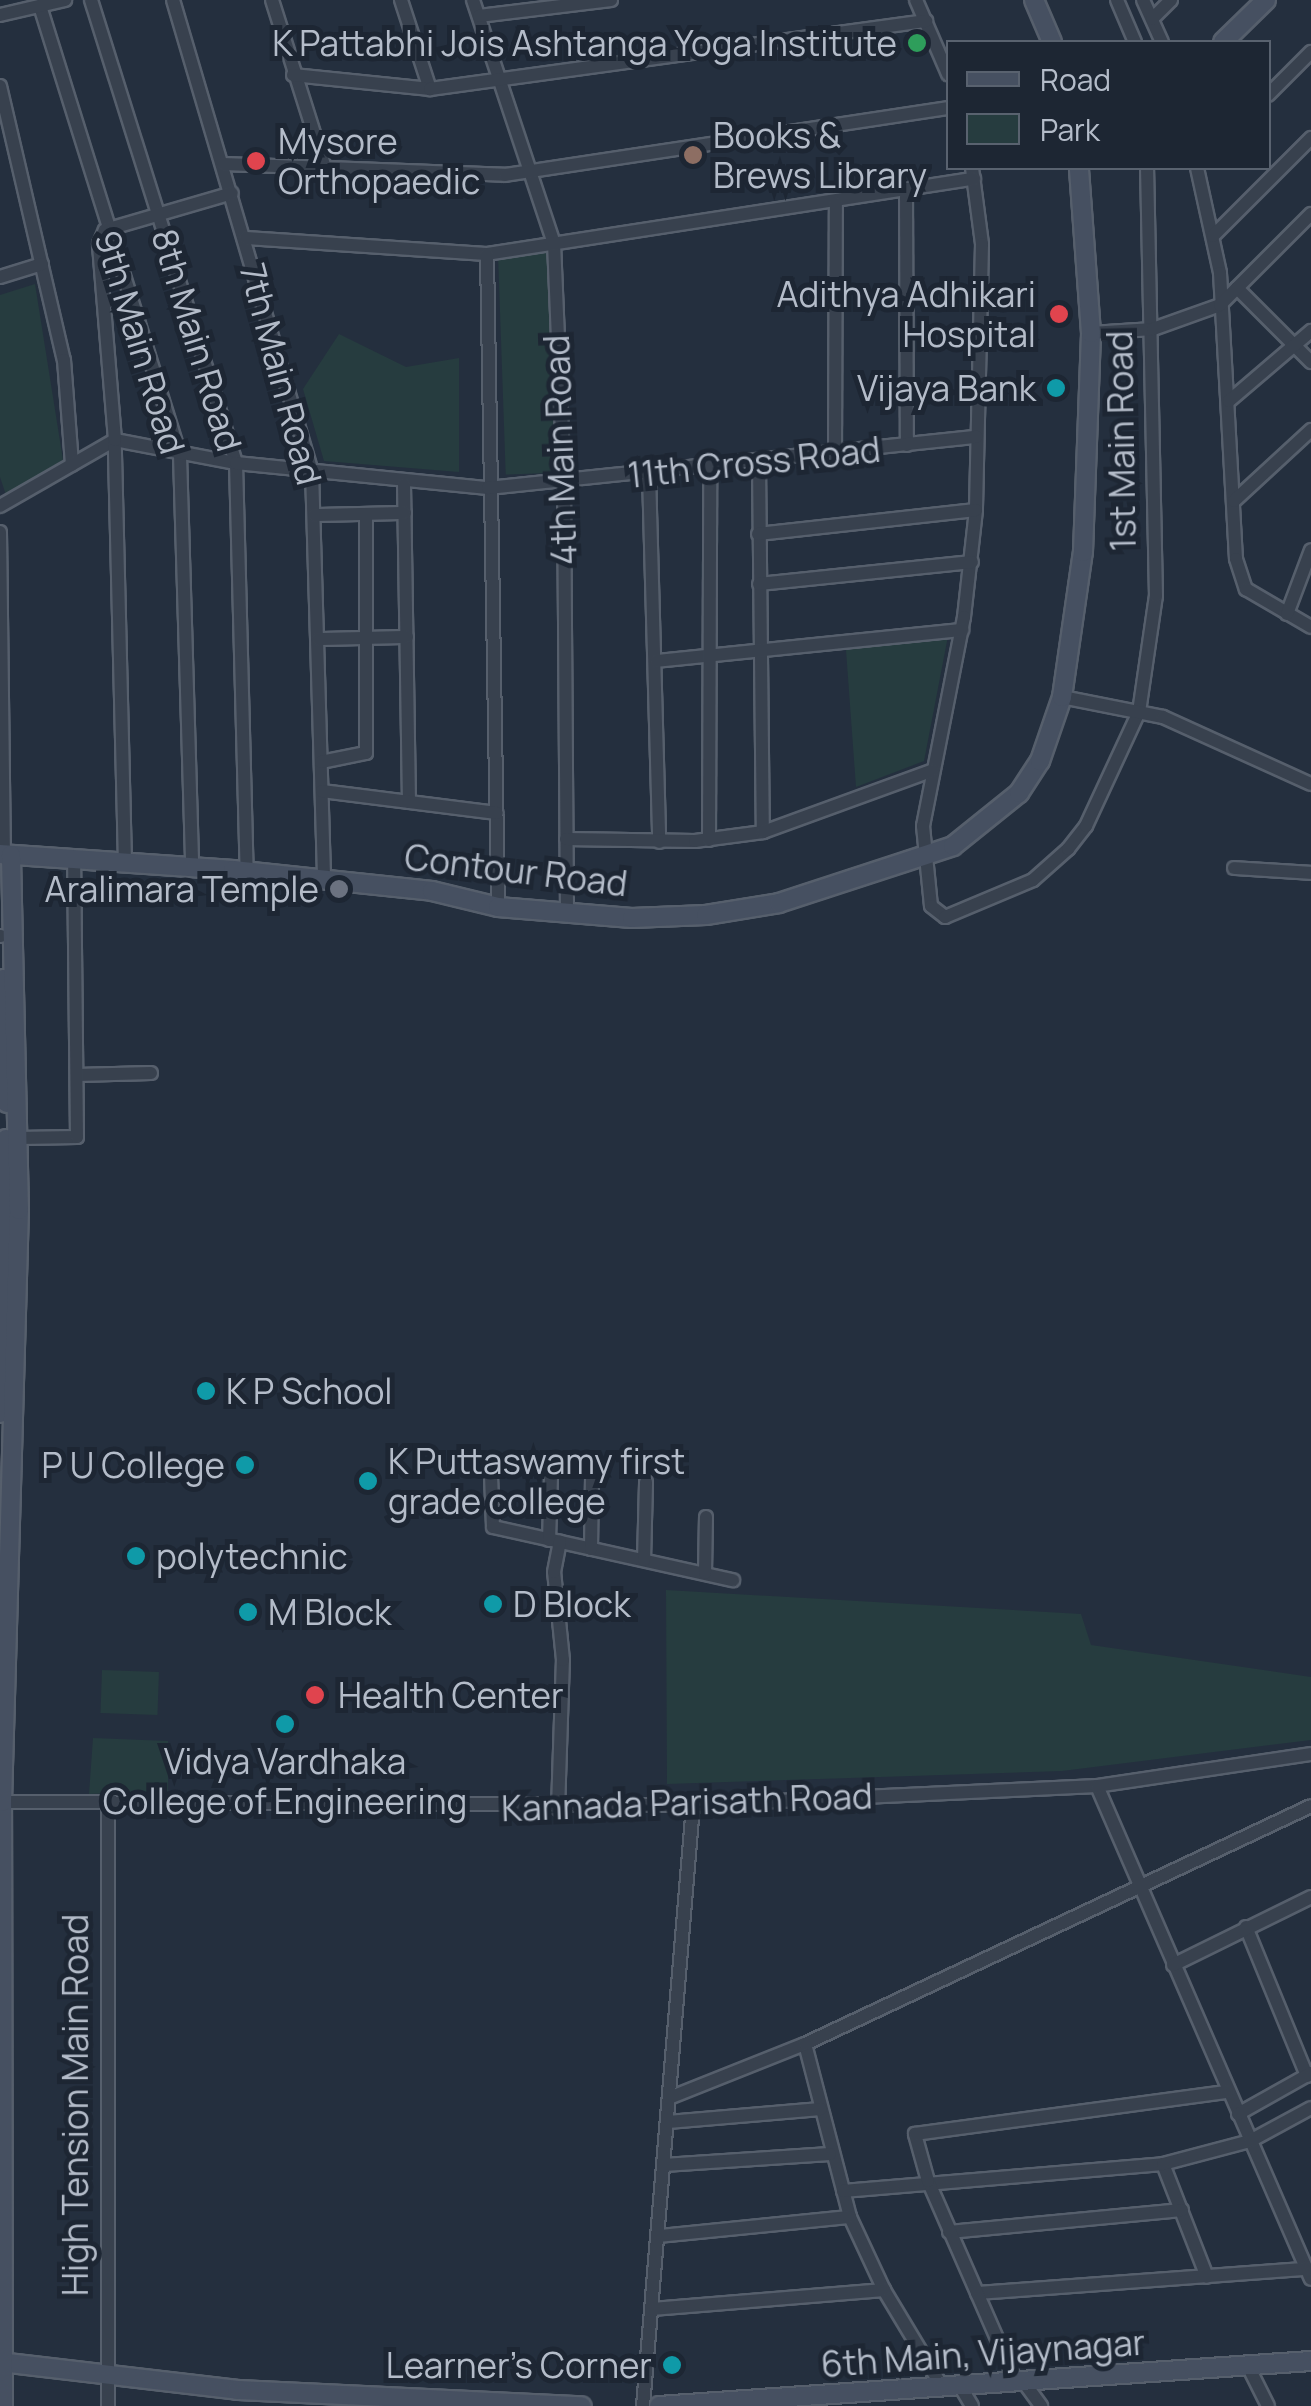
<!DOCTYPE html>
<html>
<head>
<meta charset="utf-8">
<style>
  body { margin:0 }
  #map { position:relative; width:1311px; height:2406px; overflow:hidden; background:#242f3e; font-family:Manrope,sans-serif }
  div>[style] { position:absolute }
  .green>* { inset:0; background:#263c3f; transform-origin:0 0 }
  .roads { filter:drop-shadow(2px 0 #565f6c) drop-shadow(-2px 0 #565f6c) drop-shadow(0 2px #565f6c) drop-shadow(0 -2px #565f6c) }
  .street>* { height:12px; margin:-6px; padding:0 6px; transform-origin:6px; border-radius:6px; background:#38414e }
  .secondary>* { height:18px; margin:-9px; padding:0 9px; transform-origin:9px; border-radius:9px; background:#465061 }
  .dots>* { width:28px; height:28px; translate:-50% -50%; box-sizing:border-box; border:5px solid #1d2633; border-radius:50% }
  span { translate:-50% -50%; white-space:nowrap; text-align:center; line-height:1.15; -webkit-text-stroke:10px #1d2633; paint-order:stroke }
  .poi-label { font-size:35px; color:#b4bcc9 }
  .right { translate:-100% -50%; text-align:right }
  .left { translate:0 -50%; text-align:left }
  .street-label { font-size:35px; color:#b4bcc9 }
  .legend { position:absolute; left:946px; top:40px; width:325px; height:130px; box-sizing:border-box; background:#1d2633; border:2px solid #59626f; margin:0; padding:12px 18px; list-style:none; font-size:30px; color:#b4bcc9 }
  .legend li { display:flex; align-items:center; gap:20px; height:50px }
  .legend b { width:50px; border:2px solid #59626f }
</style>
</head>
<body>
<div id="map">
  <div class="green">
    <i style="left:548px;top:253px;width:220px;height:50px;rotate:88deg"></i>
    <i style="clip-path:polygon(35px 284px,63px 460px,6px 495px,0 477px,0 295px)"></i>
    <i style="clip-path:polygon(339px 334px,406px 367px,459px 358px,459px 472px,324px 461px,303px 389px)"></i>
    <i style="clip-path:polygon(948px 636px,924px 761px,856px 787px,846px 650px)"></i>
    <i style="clip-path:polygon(666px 1590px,1081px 1614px,1091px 1645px,1311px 1677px,1311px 1740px,1062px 1771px,667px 1784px)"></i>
    <i style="left:102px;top:1670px;width:57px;height:43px;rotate:2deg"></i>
    <i style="clip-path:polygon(93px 1738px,168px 1741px,168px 1791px,89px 1794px)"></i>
  </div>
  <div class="roads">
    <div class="street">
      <i style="left:91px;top:0;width:485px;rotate:72.6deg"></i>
      <i style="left:236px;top:463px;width:408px;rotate:88.5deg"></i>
      <i style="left:173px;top:0;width:491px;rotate:73.6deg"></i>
      <i style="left:312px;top:471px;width:408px;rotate:88.3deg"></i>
      <i style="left:272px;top:0;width:176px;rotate:72.5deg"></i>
      <i style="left:401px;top:0;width:94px;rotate:72deg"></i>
      <i style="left:473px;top:0;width:256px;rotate:71.6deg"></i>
      <i style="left:554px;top:243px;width:238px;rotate:87.6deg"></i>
      <i style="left:564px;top:481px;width:432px;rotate:89.6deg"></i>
      <i style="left:916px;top:0;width:81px;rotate:66.6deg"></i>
      <i style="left:1117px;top:0;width:46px;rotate:66.8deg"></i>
      <i style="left:1143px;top:0;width:46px;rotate:65.7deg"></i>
      <i style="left:40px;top:6px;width:470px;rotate:72.7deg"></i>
      <i style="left:180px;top:455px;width:412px;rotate:88.3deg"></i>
      <i style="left:0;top:15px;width:67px;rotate:-13deg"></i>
      <i style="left:479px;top:16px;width:133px;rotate:-6.9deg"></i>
      <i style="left:1152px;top:19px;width:27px;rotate:-45deg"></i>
      <i style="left:293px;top:75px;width:138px;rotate:5.8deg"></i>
      <i style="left:430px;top:89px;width:501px;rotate:-7.81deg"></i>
      <i style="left:0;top:86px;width:281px;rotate:76.9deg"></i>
      <i style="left:64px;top:360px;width:105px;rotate:85.6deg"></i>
      <i style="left:1268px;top:95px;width:61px;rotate:-45deg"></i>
      <i style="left:223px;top:164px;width:282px;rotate:2.2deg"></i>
      <i style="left:505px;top:175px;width:448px;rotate:-8.6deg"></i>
      <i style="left:972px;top:168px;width:77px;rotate:82.5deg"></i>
      <i style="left:982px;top:244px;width:266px;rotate:91.3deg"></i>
      <i style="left:976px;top:510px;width:108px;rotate:96.4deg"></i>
      <i style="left:964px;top:617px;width:213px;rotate:101.1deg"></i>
      <i style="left:923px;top:826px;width:80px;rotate:84.3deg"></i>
      <i style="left:931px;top:906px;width:18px;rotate:38deg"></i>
      <i style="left:945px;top:917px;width:95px;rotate:-22.8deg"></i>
      <i style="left:1033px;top:880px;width:47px;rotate:-41.5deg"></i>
      <i style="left:1068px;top:849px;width:29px;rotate:-52deg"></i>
      <i style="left:1086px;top:826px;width:126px;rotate:-65.1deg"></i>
      <i style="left:1139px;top:712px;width:117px;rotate:-81.7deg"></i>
      <i style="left:1156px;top:596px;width:428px;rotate:-91.2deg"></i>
      <i style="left:1197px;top:168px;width:107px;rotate:77.6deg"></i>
      <i style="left:1220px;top:273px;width:286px;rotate:86.8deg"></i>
      <i style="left:1236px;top:559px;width:32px;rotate:72deg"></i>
      <i style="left:1246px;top:589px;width:75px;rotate:30.3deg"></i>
      <i style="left:906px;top:191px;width:254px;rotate:89.8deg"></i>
      <i style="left:1213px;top:236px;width:139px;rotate:-45deg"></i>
      <i style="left:245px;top:238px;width:243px;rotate:3.8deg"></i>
      <i style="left:487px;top:254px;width:493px;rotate:-8.8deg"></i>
      <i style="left:487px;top:254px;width:653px;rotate:89.03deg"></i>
      <i style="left:0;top:277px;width:44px;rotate:-17.2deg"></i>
      <i style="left:1237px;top:288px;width:105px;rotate:45deg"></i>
      <i style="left:1091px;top:333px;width:62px;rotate:-3.7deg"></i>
      <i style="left:1153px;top:329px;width:71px;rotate:-19.7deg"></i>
      <i style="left:1220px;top:305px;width:129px;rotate:-45deg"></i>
      <i style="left:1229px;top:401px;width:108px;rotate:-40.5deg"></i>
      <i style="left:115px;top:440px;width:123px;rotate:10.8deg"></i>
      <i style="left:236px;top:463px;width:253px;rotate:5.7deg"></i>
      <i style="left:488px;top:488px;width:491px;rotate:-6deg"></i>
      <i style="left:835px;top:456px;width:253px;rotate:-89.8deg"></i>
      <i style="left:759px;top:464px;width:368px;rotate:89.4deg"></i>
      <i style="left:649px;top:474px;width:368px;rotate:88.4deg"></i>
      <i style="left:404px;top:484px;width:318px;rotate:89.1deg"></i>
      <i style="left:1234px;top:501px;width:105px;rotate:-42.7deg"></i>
      <i style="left:0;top:506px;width:133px;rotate:-29.9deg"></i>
      <i style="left:314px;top:515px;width:91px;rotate:-1.3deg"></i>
      <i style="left:0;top:532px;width:323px;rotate:89.3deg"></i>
      <i style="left:758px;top:534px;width:219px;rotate:-6.3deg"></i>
      <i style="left:759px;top:584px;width:214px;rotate:-5.9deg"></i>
      <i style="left:1287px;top:614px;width:68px;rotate:-69.4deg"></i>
      <i style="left:318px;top:639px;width:89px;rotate:-1.3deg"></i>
      <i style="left:656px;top:661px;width:308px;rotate:-5.8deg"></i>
      <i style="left:1062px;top:697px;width:103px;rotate:11.2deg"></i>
      <i style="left:1163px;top:717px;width:162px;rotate:24.4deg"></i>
      <i style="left:321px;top:762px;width:46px;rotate:-11.3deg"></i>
      <i style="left:366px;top:753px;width:239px;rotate:-90deg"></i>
      <i style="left:322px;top:791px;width:176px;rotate:7.2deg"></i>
      <i style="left:566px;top:839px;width:129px;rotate:0.9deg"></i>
      <i style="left:695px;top:841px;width:69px;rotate:-7.5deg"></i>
      <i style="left:763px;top:832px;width:181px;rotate:-20deg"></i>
      <i style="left:709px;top:840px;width:372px;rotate:-89.8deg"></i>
      <i style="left:125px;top:863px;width:423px;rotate:-91.4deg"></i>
      <i style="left:115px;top:440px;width:197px;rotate:-94.7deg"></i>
      <i style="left:99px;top:244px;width:15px;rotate:-67deg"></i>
      <i style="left:105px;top:230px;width:132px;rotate:-16.2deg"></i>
      <i style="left:1234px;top:868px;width:77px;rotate:3.7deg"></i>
      <i style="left:0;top:936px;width:1px"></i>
      <i style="left:77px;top:1075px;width:74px;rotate:-1.5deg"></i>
      <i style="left:18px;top:1138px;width:59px;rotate:-1deg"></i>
      <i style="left:77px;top:1137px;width:278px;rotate:-90.6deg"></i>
      <i style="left:491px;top:1475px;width:52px;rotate:87.8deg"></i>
      <i style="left:493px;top:1527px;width:246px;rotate:12.5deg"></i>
      <i style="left:549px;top:1540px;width:65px;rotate:-88.2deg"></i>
      <i style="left:591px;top:1549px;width:70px;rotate:-89.2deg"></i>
      <i style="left:644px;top:1560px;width:78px;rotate:-88.5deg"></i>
      <i style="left:705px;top:1573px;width:56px;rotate:-89deg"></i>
      <i style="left:1097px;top:1786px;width:537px;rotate:66.54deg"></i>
      <i style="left:0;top:1802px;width:693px;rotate:0.25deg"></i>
      <i style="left:693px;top:1805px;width:404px;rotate:-2.7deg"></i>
      <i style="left:1097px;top:1786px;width:216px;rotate:-8.5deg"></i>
      <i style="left:558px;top:1809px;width:149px;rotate:-88.1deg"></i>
      <i style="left:563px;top:1660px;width:88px;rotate:-95.8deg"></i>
      <i style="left:554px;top:1572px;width:31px;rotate:-79deg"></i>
      <i style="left:1246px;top:1927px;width:161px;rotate:67.7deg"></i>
      <i style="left:1173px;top:1965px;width:154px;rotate:-26.2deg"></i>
      <i style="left:805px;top:2044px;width:179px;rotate:75.4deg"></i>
      <i style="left:850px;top:2217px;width:81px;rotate:65deg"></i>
      <i style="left:884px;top:2290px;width:114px;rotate:59deg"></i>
      <i style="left:669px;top:2098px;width:146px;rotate:-21.7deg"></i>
      <i style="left:805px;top:2044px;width:559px;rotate:-25.19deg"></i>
      <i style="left:1238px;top:2114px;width:84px;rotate:-29.3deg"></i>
      <i style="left:668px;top:2122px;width:153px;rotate:-4.9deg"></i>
      <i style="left:1163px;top:2164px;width:121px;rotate:68.7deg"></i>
      <i style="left:664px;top:2165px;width:166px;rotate:-3.8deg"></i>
      <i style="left:843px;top:2191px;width:321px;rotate:-4.8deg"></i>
      <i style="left:1163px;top:2164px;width:90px;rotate:-14.8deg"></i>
      <i style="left:1250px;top:2141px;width:69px;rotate:-28.4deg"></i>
      <i style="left:949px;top:2232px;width:234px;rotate:-5.4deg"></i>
      <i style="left:659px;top:2236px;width:192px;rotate:-5.7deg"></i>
      <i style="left:977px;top:2293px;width:331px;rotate:-4.2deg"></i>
      <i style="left:652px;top:2309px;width:233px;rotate:-4.7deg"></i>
      <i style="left:1250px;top:2370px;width:40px;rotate:63.4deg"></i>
      <i style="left:1023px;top:2381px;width:31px;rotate:54deg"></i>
      <i style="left:1016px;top:2382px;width:219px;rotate:-113.6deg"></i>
      <i style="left:928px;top:2181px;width:49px;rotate:-105.5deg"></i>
      <i style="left:915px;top:2134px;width:315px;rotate:-7.7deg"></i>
      <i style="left:960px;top:2386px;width:23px;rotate:59deg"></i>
      <i style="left:108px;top:2406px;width:602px;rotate:-90deg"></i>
      <i style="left:643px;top:2406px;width:603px;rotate:-85.24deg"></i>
    </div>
    <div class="secondary">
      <i style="left:1034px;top:0;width:46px;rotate:66.8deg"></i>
      <i style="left:1223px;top:42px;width:60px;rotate:-44.3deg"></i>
      <i style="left:0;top:854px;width:234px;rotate:3.9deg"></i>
      <i style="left:233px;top:870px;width:200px;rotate:6deg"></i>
      <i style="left:432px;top:891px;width:68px;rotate:13.6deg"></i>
      <i style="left:498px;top:907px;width:134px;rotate:4.7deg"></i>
      <i style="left:632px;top:918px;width:74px;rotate:-2.3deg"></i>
      <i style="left:706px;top:915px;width:74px;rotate:-9.3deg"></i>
      <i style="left:779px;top:903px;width:183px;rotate:-18.1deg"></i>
      <i style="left:953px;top:846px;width:85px;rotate:-38.8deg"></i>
      <i style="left:1019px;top:793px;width:38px;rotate:-57deg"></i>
      <i style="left:1040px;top:761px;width:68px;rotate:-71deg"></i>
      <i style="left:1062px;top:697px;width:147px;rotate:-81.8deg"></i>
      <i style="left:1083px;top:552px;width:219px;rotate:-87.9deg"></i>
      <i style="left:1091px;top:333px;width:165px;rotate:-94.2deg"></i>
      <i style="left:3px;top:979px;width:124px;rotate:88.2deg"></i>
      <i style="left:0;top:1413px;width:274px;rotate:-88.7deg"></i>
      <i style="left:0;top:2362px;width:239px;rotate:6.7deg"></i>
      <i style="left:237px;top:2390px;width:345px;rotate:2.7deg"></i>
      <i style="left:3px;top:2406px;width:604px;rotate:-90.09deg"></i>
      <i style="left:2px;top:1802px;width:592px;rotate:-88.36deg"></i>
      <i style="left:19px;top:1210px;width:355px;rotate:-91.3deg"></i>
      <i style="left:659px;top:2406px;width:654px;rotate:-3.95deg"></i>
    </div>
  </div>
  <div class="dots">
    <i style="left:917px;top:43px;background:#2e9e5b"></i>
    <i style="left:693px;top:155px;background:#8d6e63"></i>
    <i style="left:256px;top:161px;background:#e0444e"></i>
    <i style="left:1059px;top:314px;background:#e0444e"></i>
    <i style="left:1056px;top:388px;background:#0f9aa8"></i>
    <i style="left:339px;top:889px;background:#6b7280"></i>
    <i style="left:206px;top:1391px;background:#0f9aa8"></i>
    <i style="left:245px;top:1465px;background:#0f9aa8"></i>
    <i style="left:368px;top:1481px;background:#0f9aa8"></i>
    <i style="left:136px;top:1556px;background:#0f9aa8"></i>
    <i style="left:493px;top:1604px;background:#0f9aa8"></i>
    <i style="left:248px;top:1612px;background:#0f9aa8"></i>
    <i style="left:315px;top:1695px;background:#e0444e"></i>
    <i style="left:285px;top:1724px;background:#0f9aa8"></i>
    <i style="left:672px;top:2365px;background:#0f9aa8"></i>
  </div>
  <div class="poi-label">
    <span class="right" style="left:897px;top:43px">K Pattabhi Jois Ashtanga Yoga Institute</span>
    <span class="left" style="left:713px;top:155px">Books &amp;<br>Brews Library</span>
    <span class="left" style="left:278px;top:161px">Mysore<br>Orthopaedic</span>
    <span class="right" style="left:1036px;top:314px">Adithya Adhikari<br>Hospital</span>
    <span class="right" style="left:1036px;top:388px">Vijaya Bank</span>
    <span class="right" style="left:319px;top:889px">Aralimara Temple</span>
    <span class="left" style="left:226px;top:1391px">K P School</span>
    <span class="left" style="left:388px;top:1481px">K Puttaswamy first<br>grade college</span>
    <span class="right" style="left:225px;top:1465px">P U College</span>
    <span class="left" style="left:156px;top:1556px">polytechnic</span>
    <span class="left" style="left:513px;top:1604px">D Block</span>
    <span class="left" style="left:268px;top:1612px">M Block</span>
    <span class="left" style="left:338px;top:1695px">Health Center</span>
    <span style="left:285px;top:1781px">Vidya Vardhaka<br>College of Engineering</span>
    <span class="right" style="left:652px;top:2365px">Learner's Corner</span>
  </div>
  <div class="street-label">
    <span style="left:197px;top:340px;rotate:73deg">8th Main Road</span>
    <span style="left:140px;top:342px;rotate:73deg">9th Main Road</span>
    <span style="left:281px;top:374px;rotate:75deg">7th Main Road</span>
    <span style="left:1121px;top:441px;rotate:-91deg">1st Main Road</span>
    <span style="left:560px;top:450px;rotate:-92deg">4th Main Road</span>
    <span style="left:754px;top:462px;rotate:-6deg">11th Cross Road</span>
    <span style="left:516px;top:870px;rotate:7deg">Contour Road</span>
    <span style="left:687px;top:1802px;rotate:-2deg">Kannada Parisath Road</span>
    <span style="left:75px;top:2105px;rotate:-90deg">High Tension Main Road</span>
    <span style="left:983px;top:2353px;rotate:-4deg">6th Main, Vijaynagar</span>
  </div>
  <ul class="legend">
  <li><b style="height:12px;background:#465061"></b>Road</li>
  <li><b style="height:28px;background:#263c3f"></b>Park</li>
  </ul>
</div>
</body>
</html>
